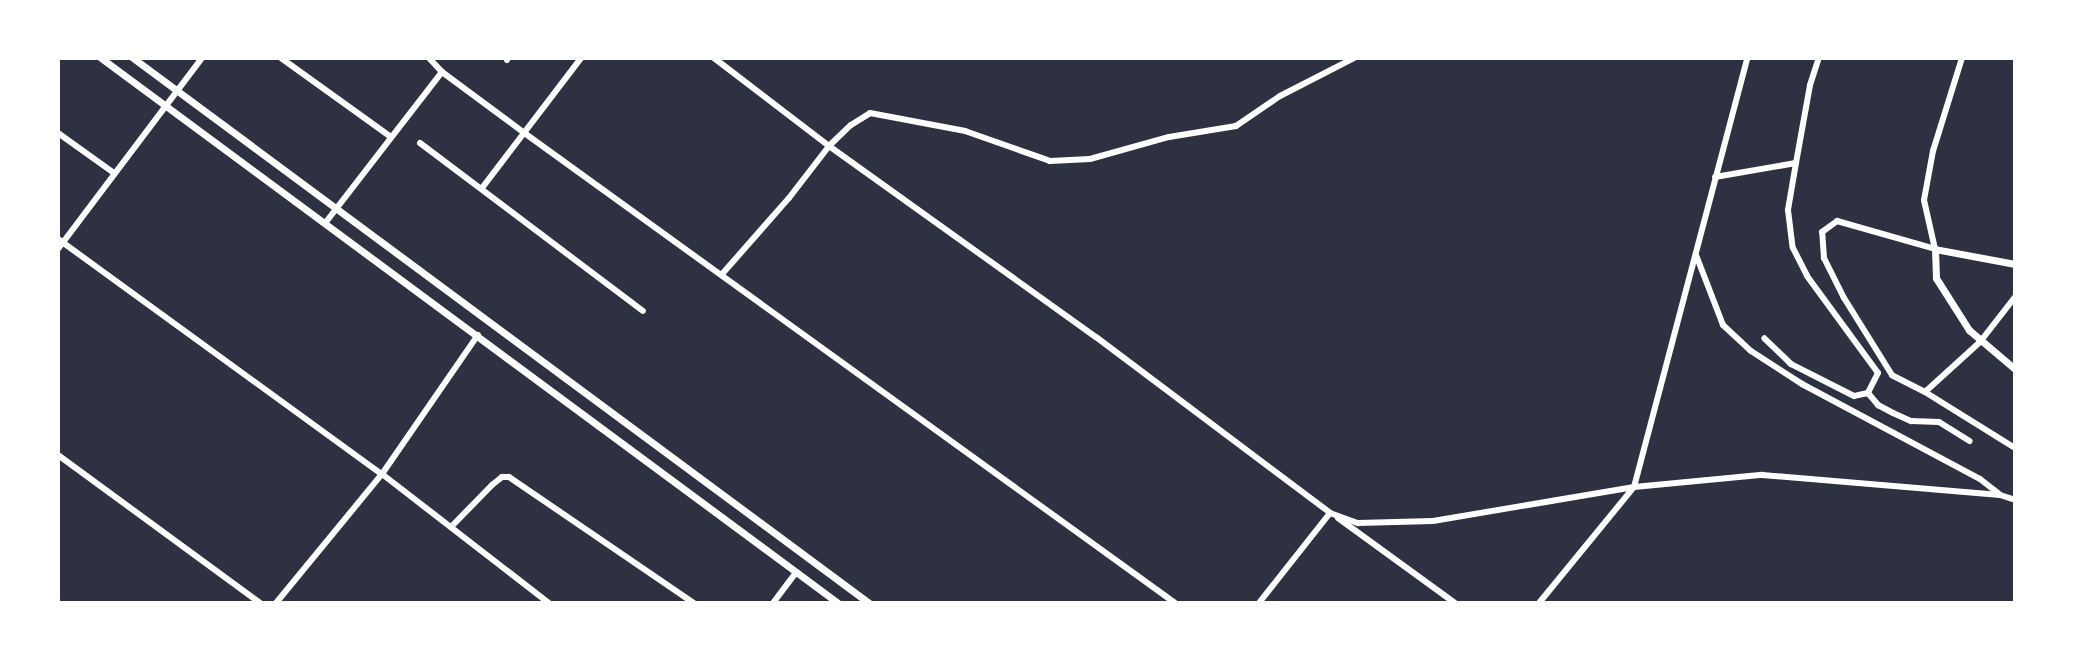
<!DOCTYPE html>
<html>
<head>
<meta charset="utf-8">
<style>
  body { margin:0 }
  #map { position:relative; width:2073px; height:661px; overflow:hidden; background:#2d3142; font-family:Karla,sans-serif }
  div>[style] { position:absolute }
  .minor>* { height:6px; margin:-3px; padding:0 3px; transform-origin:3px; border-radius:3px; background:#fff }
  .tertiary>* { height:7px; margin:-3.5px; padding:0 3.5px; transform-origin:3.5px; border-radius:3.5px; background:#fff }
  span { translate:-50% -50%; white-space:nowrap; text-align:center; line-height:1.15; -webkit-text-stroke:6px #fff; paint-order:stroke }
  .frame { position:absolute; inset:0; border:60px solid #fff; pointer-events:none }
</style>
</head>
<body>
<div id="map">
  <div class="minor">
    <i style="left:281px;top:58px;width:135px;rotate:35.7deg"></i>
    <i style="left:429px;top:58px;width:19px;rotate:47deg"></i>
    <i style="left:442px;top:72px;width:101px;rotate:36.5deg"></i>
    <i style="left:523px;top:132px;width:804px;rotate:35.84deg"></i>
    <i style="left:714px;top:58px;width:145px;rotate:37.4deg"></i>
    <i style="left:829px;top:146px;width:328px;rotate:35.6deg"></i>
    <i style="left:1096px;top:337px;width:293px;rotate:36.9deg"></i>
    <i style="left:1330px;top:513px;width:115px;rotate:128.3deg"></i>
    <i style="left:507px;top:60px;width:2px;rotate:-63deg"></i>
    <i style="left:58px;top:133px;width:69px;rotate:35.5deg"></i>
    <i style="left:420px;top:143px;width:279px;rotate:37deg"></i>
    <i style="left:1796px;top:163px;width:79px;rotate:-79.8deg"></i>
    <i style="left:1810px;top:85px;width:28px;rotate:-72deg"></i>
    <i style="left:1715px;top:177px;width:82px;rotate:-9.8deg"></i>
    <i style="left:1796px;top:163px;width:48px;rotate:99.7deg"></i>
    <i style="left:1788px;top:210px;width:38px;rotate:83deg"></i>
    <i style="left:1793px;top:248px;width:31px;rotate:63deg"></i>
    <i style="left:1807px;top:276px;width:120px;rotate:53.8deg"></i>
    <i style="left:1878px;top:373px;width:22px;rotate:117deg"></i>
    <i style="left:1868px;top:393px;width:14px;rotate:168deg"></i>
    <i style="left:1854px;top:396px;width:71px;rotate:-153.1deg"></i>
    <i style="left:1791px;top:364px;width:37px;rotate:-136deg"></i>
    <i style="left:482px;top:188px;width:163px;rotate:-52.7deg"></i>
    <i style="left:326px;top:222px;width:190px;rotate:-52.3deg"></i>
    <i style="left:58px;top:239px;width:400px;rotate:36deg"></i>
    <i style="left:382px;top:474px;width:211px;rotate:37.7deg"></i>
    <i style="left:58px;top:249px;width:239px;rotate:-53deg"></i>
    <i style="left:1935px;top:249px;width:50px;rotate:-102.7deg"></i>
    <i style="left:1924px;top:200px;width:50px;rotate:-79.6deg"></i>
    <i style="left:1933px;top:151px;width:97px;rotate:-72.7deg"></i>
    <i style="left:1696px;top:255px;width:75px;rotate:68.9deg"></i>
    <i style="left:1723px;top:325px;width:38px;rotate:43deg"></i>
    <i style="left:1751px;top:351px;width:61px;rotate:32.9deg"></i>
    <i style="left:1802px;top:384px;width:202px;rotate:28.1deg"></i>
    <i style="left:1980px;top:479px;width:23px;rotate:38deg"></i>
    <i style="left:723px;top:273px;width:100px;rotate:-48.7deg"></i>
    <i style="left:789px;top:198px;width:66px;rotate:-52.4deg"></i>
    <i style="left:829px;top:146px;width:30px;rotate:-44deg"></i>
    <i style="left:851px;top:125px;width:22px;rotate:-32deg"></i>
    <i style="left:870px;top:113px;width:97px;rotate:10.7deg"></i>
    <i style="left:965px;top:131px;width:90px;rotate:19.4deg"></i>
    <i style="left:1050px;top:161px;width:40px;rotate:-2.9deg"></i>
    <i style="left:1090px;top:159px;width:82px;rotate:-15.6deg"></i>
    <i style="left:1169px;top:137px;width:68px;rotate:-9.3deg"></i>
    <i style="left:1236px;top:126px;width:53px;rotate:-34.3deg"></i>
    <i style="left:1280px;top:96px;width:83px;rotate:-27.2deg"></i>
    <i style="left:2015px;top:297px;width:57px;rotate:127.9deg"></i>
    <i style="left:1980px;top:342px;width:74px;rotate:137.7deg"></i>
    <i style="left:1925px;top:392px;width:106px;rotate:31.9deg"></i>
    <i style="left:1925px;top:392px;width:37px;rotate:-153deg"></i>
    <i style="left:1892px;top:375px;width:91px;rotate:-121.9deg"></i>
    <i style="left:1844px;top:298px;width:45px;rotate:-116.6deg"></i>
    <i style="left:1824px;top:258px;width:26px;rotate:-94deg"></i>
    <i style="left:1822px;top:232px;width:19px;rotate:-36deg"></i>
    <i style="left:1837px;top:221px;width:102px;rotate:15.9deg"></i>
    <i style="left:1868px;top:393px;width:16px;rotate:50deg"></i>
    <i style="left:1878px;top:405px;width:17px;rotate:28deg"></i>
    <i style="left:1893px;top:413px;width:20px;rotate:24deg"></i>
    <i style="left:1911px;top:421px;width:28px;rotate:2deg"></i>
    <i style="left:1939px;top:422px;width:36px;rotate:32deg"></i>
    <i style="left:58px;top:455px;width:250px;rotate:36.2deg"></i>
    <i style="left:1330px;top:513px;width:30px;rotate:20deg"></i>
    <i style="left:1358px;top:523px;width:75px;rotate:-1.5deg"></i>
    <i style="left:1433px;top:521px;width:204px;rotate:-9.6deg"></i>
    <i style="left:1634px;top:487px;width:129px;rotate:-5.4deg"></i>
    <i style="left:1762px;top:475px;width:239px;rotate:4.8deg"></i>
    <i style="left:2000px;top:495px;width:16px;rotate:18deg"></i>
    <i style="left:1338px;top:518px;width:145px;rotate:36deg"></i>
    <i style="left:451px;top:527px;width:59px;rotate:-45.7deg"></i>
    <i style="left:492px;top:485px;width:13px;rotate:-39deg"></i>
    <i style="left:502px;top:477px;width:7px"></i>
    <i style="left:509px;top:477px;width:224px;rotate:34.3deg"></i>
    <i style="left:276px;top:603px;width:167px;rotate:-50.6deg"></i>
    <i style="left:382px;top:474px;width:169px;rotate:-55.4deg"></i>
    <i style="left:773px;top:603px;width:39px;rotate:-53deg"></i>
    <i style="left:1539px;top:603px;width:150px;rotate:-50.7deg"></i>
    <i style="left:1634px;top:487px;width:444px;rotate:-75.2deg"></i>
  </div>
  <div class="tertiary">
    <i style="left:101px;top:58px;width:917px;rotate:36.48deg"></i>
    <i style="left:133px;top:58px;width:916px;rotate:36.52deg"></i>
    <i style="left:2015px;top:264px;width:81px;rotate:-169.4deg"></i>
    <i style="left:1935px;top:249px;width:29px;rotate:88deg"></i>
    <i style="left:1936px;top:278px;width:62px;rotate:57.6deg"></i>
    <i style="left:1969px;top:330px;width:60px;rotate:40.3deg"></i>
  </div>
  <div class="frame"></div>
</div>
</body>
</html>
